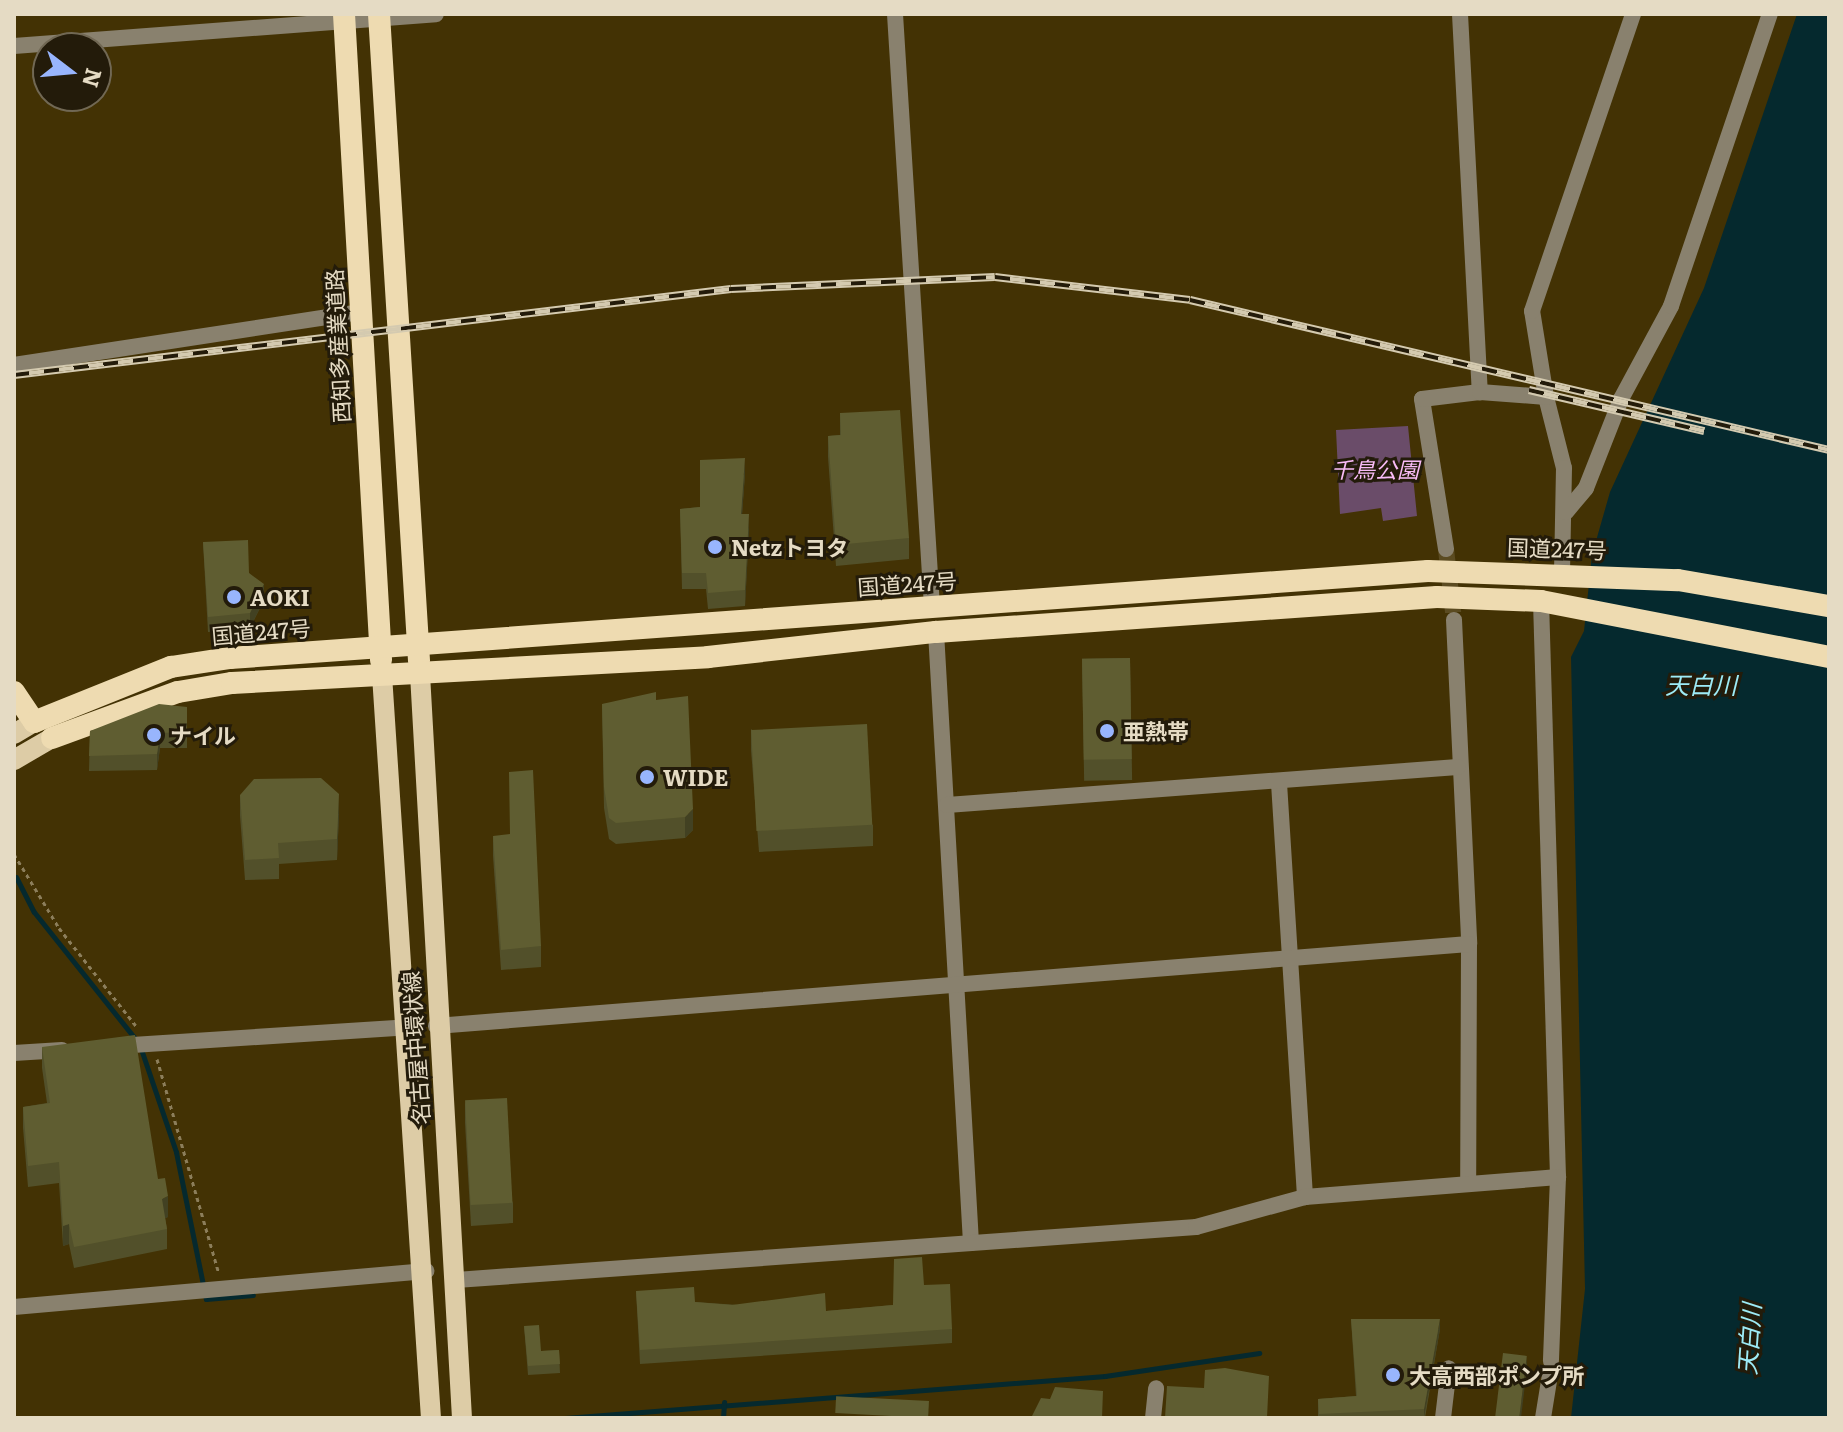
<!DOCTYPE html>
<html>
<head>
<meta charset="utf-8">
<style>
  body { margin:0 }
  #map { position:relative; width:1843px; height:1432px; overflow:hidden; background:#433204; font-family:Literata,"Noto Sans JP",serif }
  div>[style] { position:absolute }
  .green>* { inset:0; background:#6a4c69 }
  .water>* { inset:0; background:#05292e }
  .stream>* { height:5px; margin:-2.5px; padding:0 2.5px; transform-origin:2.5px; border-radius:2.5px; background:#05292e }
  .minor-tunnel>* { height:16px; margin-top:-8px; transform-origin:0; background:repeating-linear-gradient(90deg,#5b4b21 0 16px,transparent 0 24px) }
  .path>* { height:3px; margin-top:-1.5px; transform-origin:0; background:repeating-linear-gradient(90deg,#8c7e5b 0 4px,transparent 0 8px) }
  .minor>* { height:16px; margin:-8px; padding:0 8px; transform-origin:8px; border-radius:8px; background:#89816e }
  .primary>* { height:20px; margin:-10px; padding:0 10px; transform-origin:10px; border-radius:10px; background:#ddcca6 }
  .trunk>* { height:22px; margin:-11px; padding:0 11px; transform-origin:11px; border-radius:11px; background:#eedbb1 }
  .rail>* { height:8px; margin-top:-4px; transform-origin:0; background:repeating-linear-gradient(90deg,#231b0a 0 15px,#d4cab0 0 30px); box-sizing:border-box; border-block:2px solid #d4cab0 }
  .wall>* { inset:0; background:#52502a; transform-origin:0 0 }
  .shaded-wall>* { inset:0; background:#424122 }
  .building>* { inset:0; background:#5f5d31; transform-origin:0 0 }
  .dots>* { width:22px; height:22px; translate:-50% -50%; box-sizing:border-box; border:4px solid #231b0a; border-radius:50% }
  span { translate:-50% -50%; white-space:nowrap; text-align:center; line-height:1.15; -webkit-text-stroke:6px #231b0a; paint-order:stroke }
  .street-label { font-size:22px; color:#e5dbc4 }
  .park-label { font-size:22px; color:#f8bbf7; font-style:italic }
  .poi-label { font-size:22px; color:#e5dbc4; font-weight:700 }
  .left { translate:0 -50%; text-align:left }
  .water-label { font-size:24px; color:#9debf6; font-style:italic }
  .frame { position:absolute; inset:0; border:16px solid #e5dbc4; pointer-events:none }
  .north { position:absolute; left:32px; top:32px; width:80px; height:80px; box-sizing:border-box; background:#231b0a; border:2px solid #716854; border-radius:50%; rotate:106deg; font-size:22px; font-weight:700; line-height:32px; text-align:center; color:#e5dbc4 }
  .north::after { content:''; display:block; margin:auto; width:28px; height:36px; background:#98b5fd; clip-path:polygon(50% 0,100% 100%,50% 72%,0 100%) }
</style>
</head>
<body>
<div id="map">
  <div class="green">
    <i style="clip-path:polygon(1408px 426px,1417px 516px,1383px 521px,1381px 508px,1340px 514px,1336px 430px)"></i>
  </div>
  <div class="water">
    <i style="clip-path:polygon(1797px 14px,1829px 14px,1829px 1418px,1571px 1418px,1585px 1289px,1571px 657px,1584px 631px,1592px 555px,1610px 492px,1704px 288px)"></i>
  </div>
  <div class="stream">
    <i style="left:16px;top:877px;width:39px;rotate:63deg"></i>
    <i style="left:34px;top:912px;width:164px;rotate:51.4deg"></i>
    <i style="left:141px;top:1049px;width:109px;rotate:71.2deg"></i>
    <i style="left:176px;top:1152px;width:150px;rotate:78.5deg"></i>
    <i style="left:206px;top:1299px;width:47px;rotate:-4.9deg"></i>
    <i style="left:565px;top:1418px;width:542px;rotate:-4.45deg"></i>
    <i style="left:1105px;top:1376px;width:156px;rotate:-8.5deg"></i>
    <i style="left:723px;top:1418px;width:16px;rotate:-86deg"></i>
  </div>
  <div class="minor-tunnel">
    <i style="left:1446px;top:549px;width:71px;rotate:83.6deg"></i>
  </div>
  <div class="path">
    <i style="left:14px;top:854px;width:87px;rotate:58.7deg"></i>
    <i style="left:59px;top:928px;width:126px;rotate:51.8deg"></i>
    <i style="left:157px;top:1059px;width:221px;rotate:73.9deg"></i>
  </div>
  <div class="minor">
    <i style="left:895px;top:14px;width:594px;rotate:86.43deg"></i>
    <i style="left:1460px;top:14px;width:379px;rotate:87deg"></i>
    <i style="left:14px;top:46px;width:423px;rotate:-4.3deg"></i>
    <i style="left:14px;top:365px;width:351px;rotate:-8.7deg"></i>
    <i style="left:1546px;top:397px;width:73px;rotate:75.8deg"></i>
    <i style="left:1564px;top:468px;width:105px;rotate:91.1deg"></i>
    <i style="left:1566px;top:512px;width:31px;rotate:-50deg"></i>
    <i style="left:1586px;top:488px;width:96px;rotate:-68.5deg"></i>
    <i style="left:1621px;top:399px;width:106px;rotate:-61.7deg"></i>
    <i style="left:1671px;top:306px;width:308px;rotate:-71.3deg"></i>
    <i style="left:1446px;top:549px;width:152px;rotate:-99.1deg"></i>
    <i style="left:1422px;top:399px;width:58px;rotate:-6.9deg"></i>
    <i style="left:1480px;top:392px;width:66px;rotate:4.3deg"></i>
    <i style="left:1546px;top:397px;width:87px;rotate:-99.2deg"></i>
    <i style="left:1532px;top:311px;width:314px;rotate:-71.2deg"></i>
    <i style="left:1541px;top:601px;width:576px;rotate:88.31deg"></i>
    <i style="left:1558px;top:1177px;width:184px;rotate:92.2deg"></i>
    <i style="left:1454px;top:620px;width:324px;rotate:87.3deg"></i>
    <i style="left:1469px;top:944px;width:240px;rotate:90.2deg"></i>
    <i style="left:936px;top:632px;width:612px;rotate:86.72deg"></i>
    <i style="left:1279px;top:783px;width:415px;rotate:86.4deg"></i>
    <i style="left:947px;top:805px;width:512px;rotate:-4.25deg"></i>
    <i style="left:436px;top:1026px;width:1036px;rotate:-4.54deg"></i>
    <i style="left:117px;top:1046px;width:291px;rotate:-3.7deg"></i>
    <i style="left:14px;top:1053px;width:48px;rotate:-3.6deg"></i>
    <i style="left:456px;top:1280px;width:742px;rotate:-4.1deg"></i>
    <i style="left:1196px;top:1227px;width:113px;rotate:-15.4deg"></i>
    <i style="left:1305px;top:1197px;width:254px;rotate:-4.5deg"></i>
    <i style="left:14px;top:1307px;width:414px;rotate:-5deg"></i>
    <i style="left:1153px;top:1418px;width:30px;rotate:-84deg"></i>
    <i style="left:1443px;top:1418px;width:50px;rotate:-83.2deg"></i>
    <i style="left:1543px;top:1418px;width:44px;rotate:-80.8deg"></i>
  </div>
  <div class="primary">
    <i style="left:420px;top:674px;width:745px;rotate:86.77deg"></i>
    <i style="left:382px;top:675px;width:745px;rotate:86.23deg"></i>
    <i style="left:14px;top:734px;width:23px;rotate:-31deg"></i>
    <i style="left:14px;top:760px;width:44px;rotate:-30.1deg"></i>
  </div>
  <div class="trunk">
    <i style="left:344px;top:14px;width:647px;rotate:86.72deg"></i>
    <i style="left:379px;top:14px;width:648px;rotate:86.46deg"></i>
    <i style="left:14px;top:692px;width:36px;rotate:56deg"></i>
    <i style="left:34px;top:722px;width:148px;rotate:-21.9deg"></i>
    <i style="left:171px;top:667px;width:60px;rotate:-8.7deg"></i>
    <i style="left:230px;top:658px;width:1201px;rotate:-4.15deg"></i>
    <i style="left:1428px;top:571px;width:250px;rotate:2.1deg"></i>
    <i style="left:1678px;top:580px;width:153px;rotate:9.8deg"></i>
    <i style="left:52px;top:738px;width:134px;rotate:-20.1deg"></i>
    <i style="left:178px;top:692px;width:55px;rotate:-9.5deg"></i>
    <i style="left:232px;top:683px;width:477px;rotate:-3.1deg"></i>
    <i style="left:708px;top:657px;width:229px;rotate:-6.3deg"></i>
    <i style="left:936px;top:632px;width:502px;rotate:-4deg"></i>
    <i style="left:1437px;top:597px;width:104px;rotate:2.2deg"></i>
    <i style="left:1541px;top:601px;width:293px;rotate:11deg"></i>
  </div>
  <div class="rail">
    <i style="left:14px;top:375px;width:722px;rotate:-6.84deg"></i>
    <i style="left:731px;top:289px;width:264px;rotate:-2.6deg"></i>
    <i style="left:995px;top:277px;width:196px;rotate:6.7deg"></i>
    <i style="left:1190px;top:300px;width:656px;rotate:13.21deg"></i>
    <i style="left:1529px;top:390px;width:180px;rotate:13.2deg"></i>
  </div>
  <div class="wall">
    <i style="clip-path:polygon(840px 413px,909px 538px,909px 559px,836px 566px,828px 457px,828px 436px,840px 435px)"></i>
    <i style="clip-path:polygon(745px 474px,742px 514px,749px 530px,745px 606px,708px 609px,706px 589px,682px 589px,680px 509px,700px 507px)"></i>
    <i style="clip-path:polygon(203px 542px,249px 573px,264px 600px,250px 628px,208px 632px)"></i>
    <i style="left:1130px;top:658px;width:122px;height:48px;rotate:89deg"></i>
    <i style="clip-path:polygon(656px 700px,693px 830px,685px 838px,616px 844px,609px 839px,604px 808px,602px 704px)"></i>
    <i style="clip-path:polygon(187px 707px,187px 748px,160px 748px,157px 770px,89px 771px,90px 731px)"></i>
    <i style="clip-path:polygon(751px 729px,873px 825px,873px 846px,759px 852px,751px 750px)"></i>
    <i style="clip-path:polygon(240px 795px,339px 814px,337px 860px,279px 864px,279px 879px,245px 880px,240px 816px)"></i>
    <i style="clip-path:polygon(493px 836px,541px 946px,541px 967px,501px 970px,493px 856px)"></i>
    <i style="clip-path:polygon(42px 1047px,158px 1179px,168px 1217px,165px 1218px,167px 1229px,167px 1249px,74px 1268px,69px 1244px,63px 1246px,59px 1183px,28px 1187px,23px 1128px,23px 1107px,47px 1103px,42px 1068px)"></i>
    <i style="clip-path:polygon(465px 1102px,513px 1203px,513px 1223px,471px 1226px,465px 1123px)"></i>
    <i style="clip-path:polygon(924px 1285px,952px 1329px,952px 1343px,640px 1364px,636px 1291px,695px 1302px,826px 1311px,893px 1305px)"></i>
    <i style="clip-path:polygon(1351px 1319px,1440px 1329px,1425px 1418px,1318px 1418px,1318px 1399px,1356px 1396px)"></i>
    <i style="clip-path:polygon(524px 1326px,541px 1351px,559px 1350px,560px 1373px,528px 1375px)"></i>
  </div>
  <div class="shaded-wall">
    <i style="clip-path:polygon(745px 458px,745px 474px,741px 530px,741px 514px)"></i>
    <i style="clip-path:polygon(749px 514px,749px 530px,745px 606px,745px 590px)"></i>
    <i style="clip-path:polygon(264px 584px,264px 600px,250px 628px,250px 613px)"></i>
    <i style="clip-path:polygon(160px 733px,160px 748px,157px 770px,157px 754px)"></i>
    <i style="clip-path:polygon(339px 794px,339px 814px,337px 860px,337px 839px)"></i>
    <i style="clip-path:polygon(693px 809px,693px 830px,685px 838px,685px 817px)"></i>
    <i style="clip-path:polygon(168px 1196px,168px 1217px,162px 1220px,162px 1199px)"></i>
    <i style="clip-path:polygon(69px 1224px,69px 1244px,63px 1246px,63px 1226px)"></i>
    <i style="clip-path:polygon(1440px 1319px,1440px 1329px,1424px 1418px,1424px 1409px)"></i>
    <i style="clip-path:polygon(1527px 1356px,1527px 1367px,1521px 1418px,1519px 1418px)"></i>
  </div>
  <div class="building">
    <i style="clip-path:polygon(900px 410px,909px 538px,836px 545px,828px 436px,841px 435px,840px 413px)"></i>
    <i style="clip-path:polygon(745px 458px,741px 514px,749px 514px,745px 590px,708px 593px,706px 573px,682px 573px,680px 509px,700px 507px,700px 460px)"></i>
    <i style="clip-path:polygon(248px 540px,249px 573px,264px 584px,250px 613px,208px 617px,203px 542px)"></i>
    <i style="left:1130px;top:658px;width:101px;height:48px;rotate:89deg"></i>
    <i style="clip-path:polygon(656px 692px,656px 700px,688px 696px,693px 809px,685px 817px,616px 823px,609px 818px,604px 787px,602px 704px)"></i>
    <i style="clip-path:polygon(159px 704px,187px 707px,187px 732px,160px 733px,157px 754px,89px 756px,90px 731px)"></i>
    <i style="left:867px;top:724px;width:101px;height:116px;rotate:87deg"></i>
    <i style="clip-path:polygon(533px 770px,541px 946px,501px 950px,493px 836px,510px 834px,509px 772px)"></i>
    <i style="clip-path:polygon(321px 778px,339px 794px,337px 839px,278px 843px,279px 858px,245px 860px,240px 795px,254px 779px)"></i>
    <i style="clip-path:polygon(135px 1035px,158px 1179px,165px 1178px,168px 1196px,162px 1199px,167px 1229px,74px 1247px,69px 1224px,63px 1226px,59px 1162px,28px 1166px,23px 1107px,50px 1103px,42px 1047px)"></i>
    <i style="left:507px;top:1098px;width:105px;height:42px;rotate:87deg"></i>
    <i style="clip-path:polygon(922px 1257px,924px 1285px,950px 1284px,952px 1329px,640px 1350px,636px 1291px,694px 1287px,695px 1302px,732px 1305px,825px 1293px,826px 1311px,893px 1305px,894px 1259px)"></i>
    <i style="clip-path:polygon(1351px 1319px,1440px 1319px,1424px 1409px,1319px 1414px,1318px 1399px,1357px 1396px)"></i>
    <i style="clip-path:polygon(539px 1325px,541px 1351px,559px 1350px,560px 1364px,528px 1366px,524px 1326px)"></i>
    <i style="left:1503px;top:1353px;width:24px;height:66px;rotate:7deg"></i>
    <i style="clip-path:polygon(1225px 1368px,1269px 1376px,1267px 1418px,1165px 1418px,1167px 1386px,1204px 1388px,1205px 1370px)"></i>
    <i style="clip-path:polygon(1055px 1387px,1103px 1391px,1102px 1418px,1031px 1418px,1041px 1398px,1050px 1399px)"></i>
    <i style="left:929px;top:1401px;width:17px;height:93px;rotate:93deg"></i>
  </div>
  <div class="dots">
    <i style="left:715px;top:547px;background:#98b5fd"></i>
    <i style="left:234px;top:597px;background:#98b5fd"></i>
    <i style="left:1107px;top:731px;background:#98b5fd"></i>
    <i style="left:154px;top:735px;background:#98b5fd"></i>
    <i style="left:647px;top:777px;background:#98b5fd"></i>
    <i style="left:1393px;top:1375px;background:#98b5fd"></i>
  </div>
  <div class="street-label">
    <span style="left:337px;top:346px;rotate:-93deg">西知多産業道路</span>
    <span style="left:1557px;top:548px;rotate:2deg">国道247号</span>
    <span style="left:907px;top:583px;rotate:-4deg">国道247号</span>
    <span style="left:261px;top:631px;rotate:-5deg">国道247号</span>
    <span style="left:415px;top:1048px;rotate:-94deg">名古屋中環状線</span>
  </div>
  <div class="park-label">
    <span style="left:1375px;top:469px">千鳥公園</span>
  </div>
  <div class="poi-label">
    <span class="left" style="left:731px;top:547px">Netzトヨタ</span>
    <span class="left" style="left:250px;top:597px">AOKI</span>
    <span class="left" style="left:1123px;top:731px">亜熱帯</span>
    <span class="left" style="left:170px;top:735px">ナイル</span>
    <span class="left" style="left:663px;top:777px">WIDE</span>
    <span class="left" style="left:1409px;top:1375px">大高西部ポンプ所</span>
  </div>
  <div class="water-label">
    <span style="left:1701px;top:684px">天白川</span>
    <span style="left:1748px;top:1339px;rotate:-86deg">天白川</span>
  </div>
  <div class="frame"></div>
  <div class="north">N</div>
</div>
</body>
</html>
